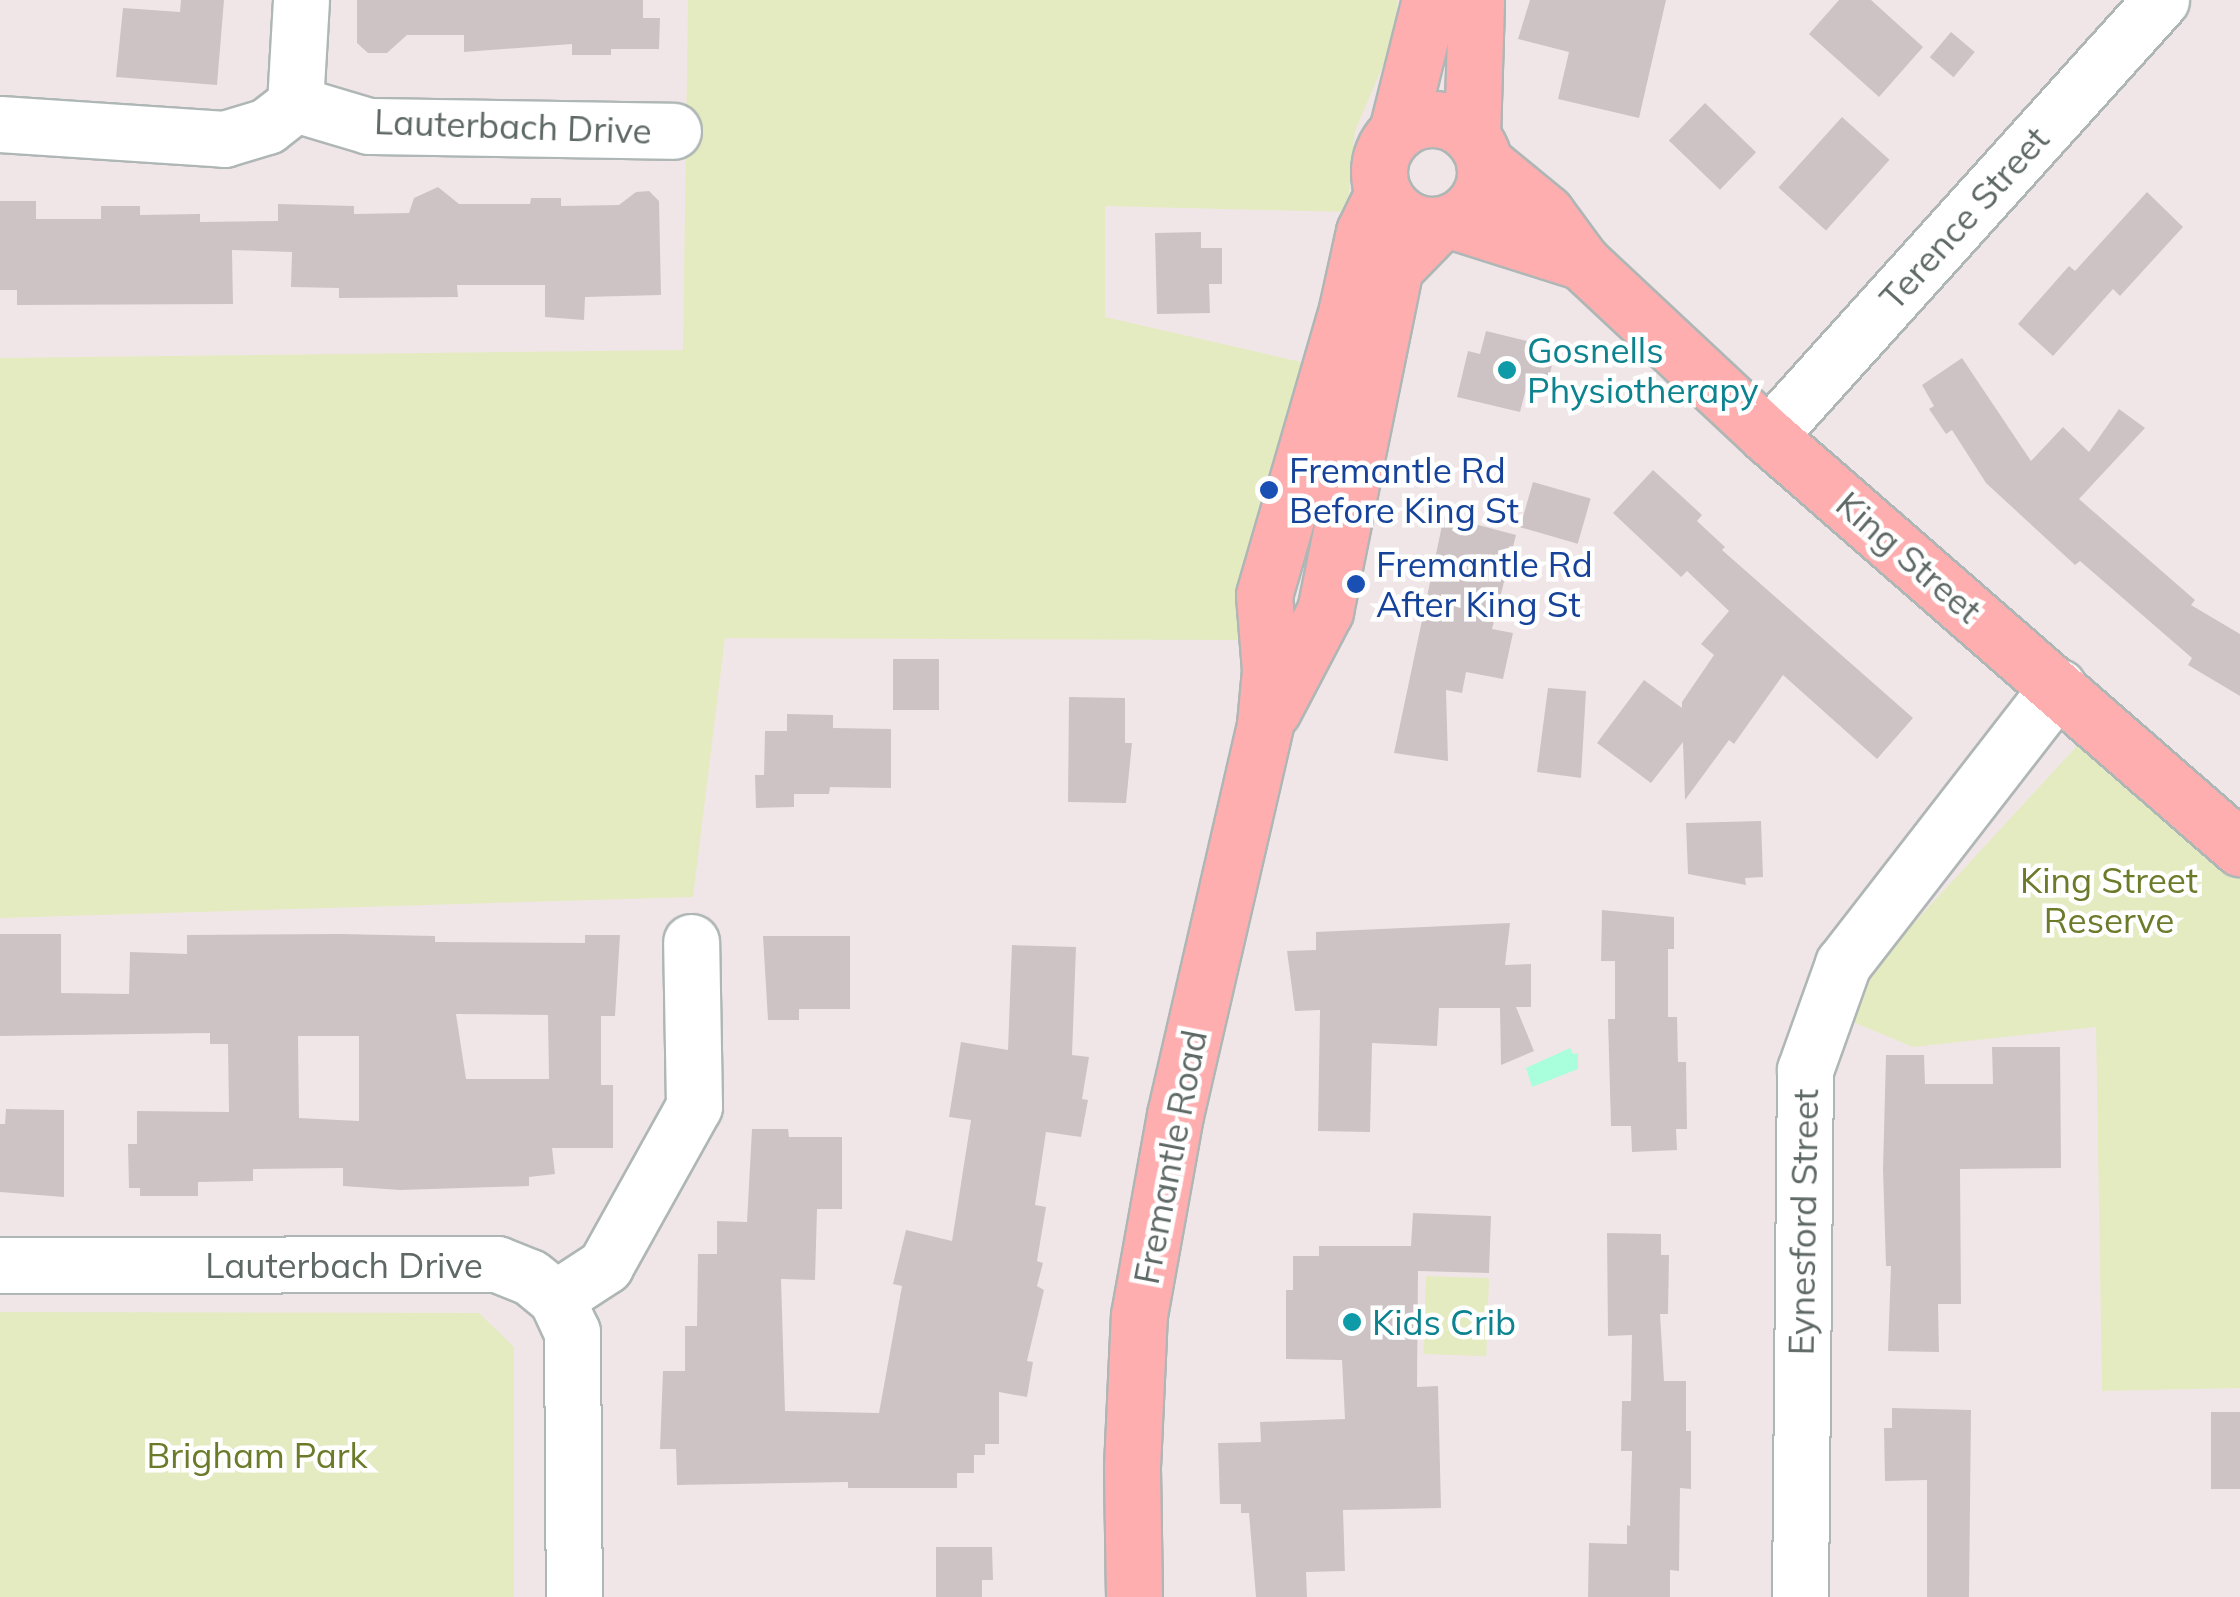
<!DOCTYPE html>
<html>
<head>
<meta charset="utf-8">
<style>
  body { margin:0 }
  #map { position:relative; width:2240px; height:1597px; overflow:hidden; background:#f1e6e7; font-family:Mulish,sans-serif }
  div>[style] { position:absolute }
  .green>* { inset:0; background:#e4ebc1; transform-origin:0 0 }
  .water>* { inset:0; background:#a9ffdc }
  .building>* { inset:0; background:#cdc3c5; transform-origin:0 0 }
  .roads { filter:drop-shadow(2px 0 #afb7b6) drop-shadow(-2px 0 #afb7b6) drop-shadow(0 2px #afb7b6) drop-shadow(0 -2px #afb7b6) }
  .minor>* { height:55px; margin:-27.5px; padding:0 27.5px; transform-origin:27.5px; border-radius:27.5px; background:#fff }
  .major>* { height:55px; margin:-27.5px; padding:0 27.5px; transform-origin:27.5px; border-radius:27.5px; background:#ffaeaf }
  .major>.ring { margin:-27.5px; padding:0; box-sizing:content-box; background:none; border:55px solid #ffaeaf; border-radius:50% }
  .dots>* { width:28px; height:28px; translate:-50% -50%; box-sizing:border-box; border:5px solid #fff; border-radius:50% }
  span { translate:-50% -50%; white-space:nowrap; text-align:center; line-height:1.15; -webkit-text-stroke:9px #fff; paint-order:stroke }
  .street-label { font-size:35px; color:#5e6865 }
  .culture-label { font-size:35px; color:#0d838f }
  .left { translate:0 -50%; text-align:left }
  .transit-label { font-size:35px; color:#164399 }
  .park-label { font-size:35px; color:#6b7b2a }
</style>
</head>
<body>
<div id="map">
  <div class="green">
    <i style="clip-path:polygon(688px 0,1398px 0,1391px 47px,1355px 131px,1347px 212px,1105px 206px,1105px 317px,1314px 365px,1237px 640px,725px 638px,693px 897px,0 918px,0 358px,683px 350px)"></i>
    <i style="clip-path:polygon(2098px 723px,2240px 848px,2240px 1388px,2102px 1391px,2096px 1027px,1913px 1047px,1831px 1013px)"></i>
    <i style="left:1426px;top:1276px;width:63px;height:78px;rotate:2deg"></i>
    <i style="clip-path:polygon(0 1312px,479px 1313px,514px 1347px,514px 1597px,0 1597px)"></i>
  </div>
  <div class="water">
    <i style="clip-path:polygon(1570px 1048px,1573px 1054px,1578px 1053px,1578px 1069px,1532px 1087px,1526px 1068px)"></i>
  </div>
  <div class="building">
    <i style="clip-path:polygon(181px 0,224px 0,217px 85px,116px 77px,123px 8px,180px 12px)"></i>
    <i style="clip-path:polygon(357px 0,643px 0,643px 18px,660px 18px,659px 49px,611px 49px,611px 55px,572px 55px,572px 44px,464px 52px,464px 35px,407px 35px,387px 53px,368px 53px,357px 43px)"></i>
    <i style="clip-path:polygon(1530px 0,1666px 0,1639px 118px,1558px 99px,1569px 52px,1518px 39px)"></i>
    <i style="clip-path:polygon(1839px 0,1871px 0,1923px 47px,1879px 97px,1809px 34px)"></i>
    <i style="left:1951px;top:32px;width:31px;height:33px;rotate:40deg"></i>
    <i style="left:1705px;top:103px;width:71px;height:52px;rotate:44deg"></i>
    <i style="left:1842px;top:117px;width:64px;height:95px;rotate:42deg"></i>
    <i style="clip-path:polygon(438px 187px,459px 204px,530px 204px,531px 198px,561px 198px,561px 206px,619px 205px,636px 192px,649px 191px,659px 201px,661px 295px,585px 297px,584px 320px,545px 317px,545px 285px,457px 285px,458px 297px,339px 298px,339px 288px,291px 287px,292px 252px,232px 250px,233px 304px,17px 305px,17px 290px,0 290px,0 201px,36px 201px,36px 219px,101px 219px,101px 206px,140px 206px,140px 215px,200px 214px,200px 222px,278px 221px,278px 204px,354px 206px,354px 214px,409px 213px,414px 198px)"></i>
    <i style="clip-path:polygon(2147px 192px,2183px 227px,2120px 296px,2113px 289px,2053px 356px,2018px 324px,2069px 266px,2075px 271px)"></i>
    <i style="clip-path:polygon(1201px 232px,1201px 248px,1222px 248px,1222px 284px,1209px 284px,1210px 313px,1157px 314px,1155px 233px)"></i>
    <i style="clip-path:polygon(1486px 331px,1556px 348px,1546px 390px,1527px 385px,1520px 412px,1457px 397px,1468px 351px,1480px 354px)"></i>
    <i style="clip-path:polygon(1962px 358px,2031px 461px,2063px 427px,2089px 452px,2119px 409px,2145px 428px,2079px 499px,2195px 600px,2191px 605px,2240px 634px,2240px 696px,2188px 665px,2192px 658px,2080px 561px,2075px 565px,1986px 483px,1952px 430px,1946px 434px,1929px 409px,1934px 406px,1922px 385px)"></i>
    <i style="clip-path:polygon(1653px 470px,1702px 515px,1697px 521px,1725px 547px,1722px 550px,1913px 718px,1877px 759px,1783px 675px,1734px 744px,1729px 740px,1685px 800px,1683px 742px,1651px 783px,1597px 743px,1644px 680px,1682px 708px,1682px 702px,1714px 655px,1701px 644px,1729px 611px,1687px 571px,1681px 577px,1613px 513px)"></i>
    <i style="left:1533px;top:482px;width:60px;height:47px;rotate:16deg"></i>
    <i style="clip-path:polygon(1444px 516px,1516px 535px,1492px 629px,1513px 633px,1503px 679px,1466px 672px,1462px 693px,1446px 690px,1448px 761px,1394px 753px)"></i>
    <i style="left:893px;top:659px;width:46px;height:51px"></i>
    <i style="clip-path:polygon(1548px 688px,1586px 691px,1581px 778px,1537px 772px)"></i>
    <i style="clip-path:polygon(1069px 697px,1125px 698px,1125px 743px,1132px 743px,1126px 803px,1068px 802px)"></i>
    <i style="clip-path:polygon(787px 714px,833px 715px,833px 728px,891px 729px,891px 788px,830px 787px,829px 794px,794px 794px,794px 807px,756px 808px,755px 775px,764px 775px,765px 731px,787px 731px)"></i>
    <i style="clip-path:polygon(1761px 821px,1763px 877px,1745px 878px,1746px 885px,1688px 874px,1686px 823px)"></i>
    <i style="clip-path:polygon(1602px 910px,1674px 917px,1674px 949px,1668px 949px,1668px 1017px,1677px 1017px,1678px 1062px,1686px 1062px,1687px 1129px,1676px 1129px,1677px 1150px,1632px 1152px,1631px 1126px,1611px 1126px,1608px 1019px,1615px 1019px,1615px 961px,1601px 961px)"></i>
    <i style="clip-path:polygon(1510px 923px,1505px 965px,1531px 964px,1531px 1007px,1516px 1007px,1534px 1051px,1501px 1065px,1500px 1008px,1439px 1008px,1437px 1046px,1372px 1043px,1370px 1132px,1318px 1131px,1320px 1010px,1295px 1011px,1287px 951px,1316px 950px,1316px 932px)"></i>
    <i style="clip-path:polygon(evenodd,0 934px,61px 934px,61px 993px,129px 994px,130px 952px,187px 954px,187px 935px,340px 934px,435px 936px,435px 942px,585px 943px,585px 935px,620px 935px,615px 1016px,601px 1016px,601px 1085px,613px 1085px,613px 1148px,552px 1148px,555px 1174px,529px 1177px,529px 1186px,400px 1190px,343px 1186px,343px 1168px,253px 1169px,253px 1181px,198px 1182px,198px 1196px,140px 1196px,140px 1188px,129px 1188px,128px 1144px,137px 1144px,137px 1111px,229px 1112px,228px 1044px,210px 1044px,210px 1033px,0 1036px,0 934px,456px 1014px,548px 1015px,549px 1079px,466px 1079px,456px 1014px,0 934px,298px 1036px,359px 1036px,359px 1121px,299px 1118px,298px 1036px)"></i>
    <i style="clip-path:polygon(763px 936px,850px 936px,850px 1009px,799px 1009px,799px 1020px,768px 1020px)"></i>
    <i style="clip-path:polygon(1012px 945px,1076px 947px,1072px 1055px,1089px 1057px,1082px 1099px,1088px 1100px,1081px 1137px,1046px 1132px,1035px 1205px,1046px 1207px,1037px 1261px,1043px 1263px,1037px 1286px,1044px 1290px,1027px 1361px,1033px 1362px,1027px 1397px,999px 1392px,999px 1444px,985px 1444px,985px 1455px,974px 1455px,974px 1473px,957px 1473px,957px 1488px,848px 1488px,848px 1482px,677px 1485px,676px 1449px,660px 1449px,663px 1371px,685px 1371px,685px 1326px,697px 1326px,698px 1254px,717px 1254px,717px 1221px,747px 1222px,752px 1129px,788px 1129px,789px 1137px,842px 1137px,842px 1209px,817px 1209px,815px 1280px,781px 1279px,785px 1411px,879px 1413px,902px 1286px,893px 1284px,906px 1230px,952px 1241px,971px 1120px,949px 1117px,961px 1042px,1008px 1050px)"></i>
    <i style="clip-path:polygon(1992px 1047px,2060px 1047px,2061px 1168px,1960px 1169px,1961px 1304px,1938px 1304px,1939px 1352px,1888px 1351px,1891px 1266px,1886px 1266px,1883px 1169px,1886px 1055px,1924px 1055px,1925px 1084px,1993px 1084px)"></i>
    <i style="clip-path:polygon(6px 1109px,64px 1110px,64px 1197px,0 1192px,0 1124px,5px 1124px)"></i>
    <i style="clip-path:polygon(1413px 1213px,1491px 1216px,1489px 1273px,1418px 1271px,1417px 1387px,1438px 1386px,1441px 1508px,1343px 1510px,1345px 1571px,1306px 1572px,1307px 1597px,1256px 1597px,1249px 1513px,1241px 1513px,1241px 1504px,1220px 1504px,1218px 1443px,1261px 1442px,1260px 1422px,1345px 1419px,1342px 1360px,1286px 1359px,1286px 1290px,1293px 1290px,1293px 1256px,1319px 1256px,1319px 1246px,1411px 1246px)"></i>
    <i style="clip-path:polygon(1607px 1233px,1661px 1234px,1661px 1255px,1669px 1255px,1668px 1314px,1660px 1314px,1664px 1381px,1686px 1381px,1686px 1431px,1691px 1431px,1691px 1489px,1680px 1488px,1679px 1571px,1670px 1570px,1670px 1597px,1588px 1597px,1589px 1543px,1627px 1544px,1627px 1525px,1630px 1526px,1632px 1451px,1621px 1451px,1622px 1401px,1631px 1401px,1632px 1335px,1608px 1336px)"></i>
    <i style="clip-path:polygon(1892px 1408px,1971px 1410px,1969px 1597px,1927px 1597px,1927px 1480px,1885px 1481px,1884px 1428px,1892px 1428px)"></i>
    <i style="left:2211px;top:1412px;width:29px;height:77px"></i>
    <i style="clip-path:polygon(936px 1547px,992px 1547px,993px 1580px,982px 1580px,982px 1597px,936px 1597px)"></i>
  </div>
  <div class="roads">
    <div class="minor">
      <i style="left:295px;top:104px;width:104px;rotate:-86.7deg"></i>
      <i style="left:0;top:124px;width:225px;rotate:3.8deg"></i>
      <i style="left:224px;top:139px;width:45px;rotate:-16.8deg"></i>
      <i style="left:267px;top:126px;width:36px;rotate:-38deg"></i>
      <i style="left:295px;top:104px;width:77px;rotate:16.6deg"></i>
      <i style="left:369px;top:126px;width:304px;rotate:0.9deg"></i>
      <i style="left:1768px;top:436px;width:587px;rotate:-47.97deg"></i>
      <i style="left:0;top:1265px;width:497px;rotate:-0.1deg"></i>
      <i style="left:497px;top:1264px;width:35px;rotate:22deg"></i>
      <i style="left:530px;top:1277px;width:33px;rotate:39deg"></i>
      <i style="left:556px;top:1298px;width:38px;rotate:65deg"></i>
      <i style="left:572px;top:1332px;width:265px;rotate:89.6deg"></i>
      <i style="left:556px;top:1298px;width:59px;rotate:-33.1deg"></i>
      <i style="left:605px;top:1266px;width:183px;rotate:-60.9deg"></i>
      <i style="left:694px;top:1106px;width:164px;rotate:-91deg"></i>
      <i style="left:1800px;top:1597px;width:527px;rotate:-89.46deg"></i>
      <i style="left:1805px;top:1070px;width:113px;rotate:-70.3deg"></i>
      <i style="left:1843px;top:964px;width:351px;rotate:-52.2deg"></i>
    </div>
    <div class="major">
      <i class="ring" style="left:1379px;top:119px;width:51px;height:51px"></i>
      <i style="left:1397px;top:131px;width:135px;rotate:-75.9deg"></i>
      <i style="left:1472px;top:137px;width:137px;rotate:-88.3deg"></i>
      <i style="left:1484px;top:162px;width:80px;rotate:39.4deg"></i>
      <i style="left:1546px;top:213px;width:61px;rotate:53.7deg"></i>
      <i style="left:1582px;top:262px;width:255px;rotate:43.1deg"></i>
      <i style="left:1768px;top:436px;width:627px;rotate:41.12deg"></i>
      <i style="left:1453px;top:221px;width:135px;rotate:17.6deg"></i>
      <i style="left:1273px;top:710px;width:112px;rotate:-62.3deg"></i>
      <i style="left:1325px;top:611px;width:350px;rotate:-78.5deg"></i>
      <i style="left:1395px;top:268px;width:60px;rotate:-45.7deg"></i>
      <i style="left:1134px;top:1597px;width:130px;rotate:-90.9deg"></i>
      <i style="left:1132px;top:1467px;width:152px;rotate:-87.4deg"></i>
      <i style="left:1139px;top:1315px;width:203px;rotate:-79.8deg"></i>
      <i style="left:1175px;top:1115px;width:401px;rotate:-77deg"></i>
      <i style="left:1265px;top:724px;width:54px;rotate:-84.7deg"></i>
      <i style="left:1270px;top:670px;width:75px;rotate:-94.6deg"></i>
      <i style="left:1264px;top:595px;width:298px;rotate:-73.8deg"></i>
      <i style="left:1347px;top:309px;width:79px;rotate:-77.6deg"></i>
      <i style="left:1364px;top:232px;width:43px;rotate:-64deg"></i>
    </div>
  </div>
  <div class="dots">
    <i style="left:1507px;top:370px;background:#0f9aa8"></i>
    <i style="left:1269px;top:490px;background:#1a4fb4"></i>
    <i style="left:1356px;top:584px;background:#1a4fb4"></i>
    <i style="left:1352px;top:1322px;background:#0f9aa8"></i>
  </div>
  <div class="street-label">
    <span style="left:513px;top:126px;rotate:2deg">Lauterbach Drive</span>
    <span style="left:1964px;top:218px;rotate:-48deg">Terence Street</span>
    <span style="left:1909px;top:557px;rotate:41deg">King Street</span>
    <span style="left:1170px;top:1157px;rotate:-79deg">Fremantle Road</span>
    <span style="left:1803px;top:1222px;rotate:-89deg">Eynesford Street</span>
    <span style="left:344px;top:1265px">Lauterbach Drive</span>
  </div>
  <div class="culture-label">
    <span class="left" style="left:1527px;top:370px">Gosnells<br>Physiotherapy</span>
    <span class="left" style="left:1372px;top:1322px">Kids Crib</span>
  </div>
  <div class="transit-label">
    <span class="left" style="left:1289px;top:490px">Fremantle Rd<br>Before King St</span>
    <span class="left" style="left:1376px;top:584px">Fremantle Rd<br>After King St</span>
  </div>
  <div class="park-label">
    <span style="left:2109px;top:900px">King Street<br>Reserve</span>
    <span style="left:257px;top:1455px">Brigham Park</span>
  </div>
</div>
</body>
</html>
